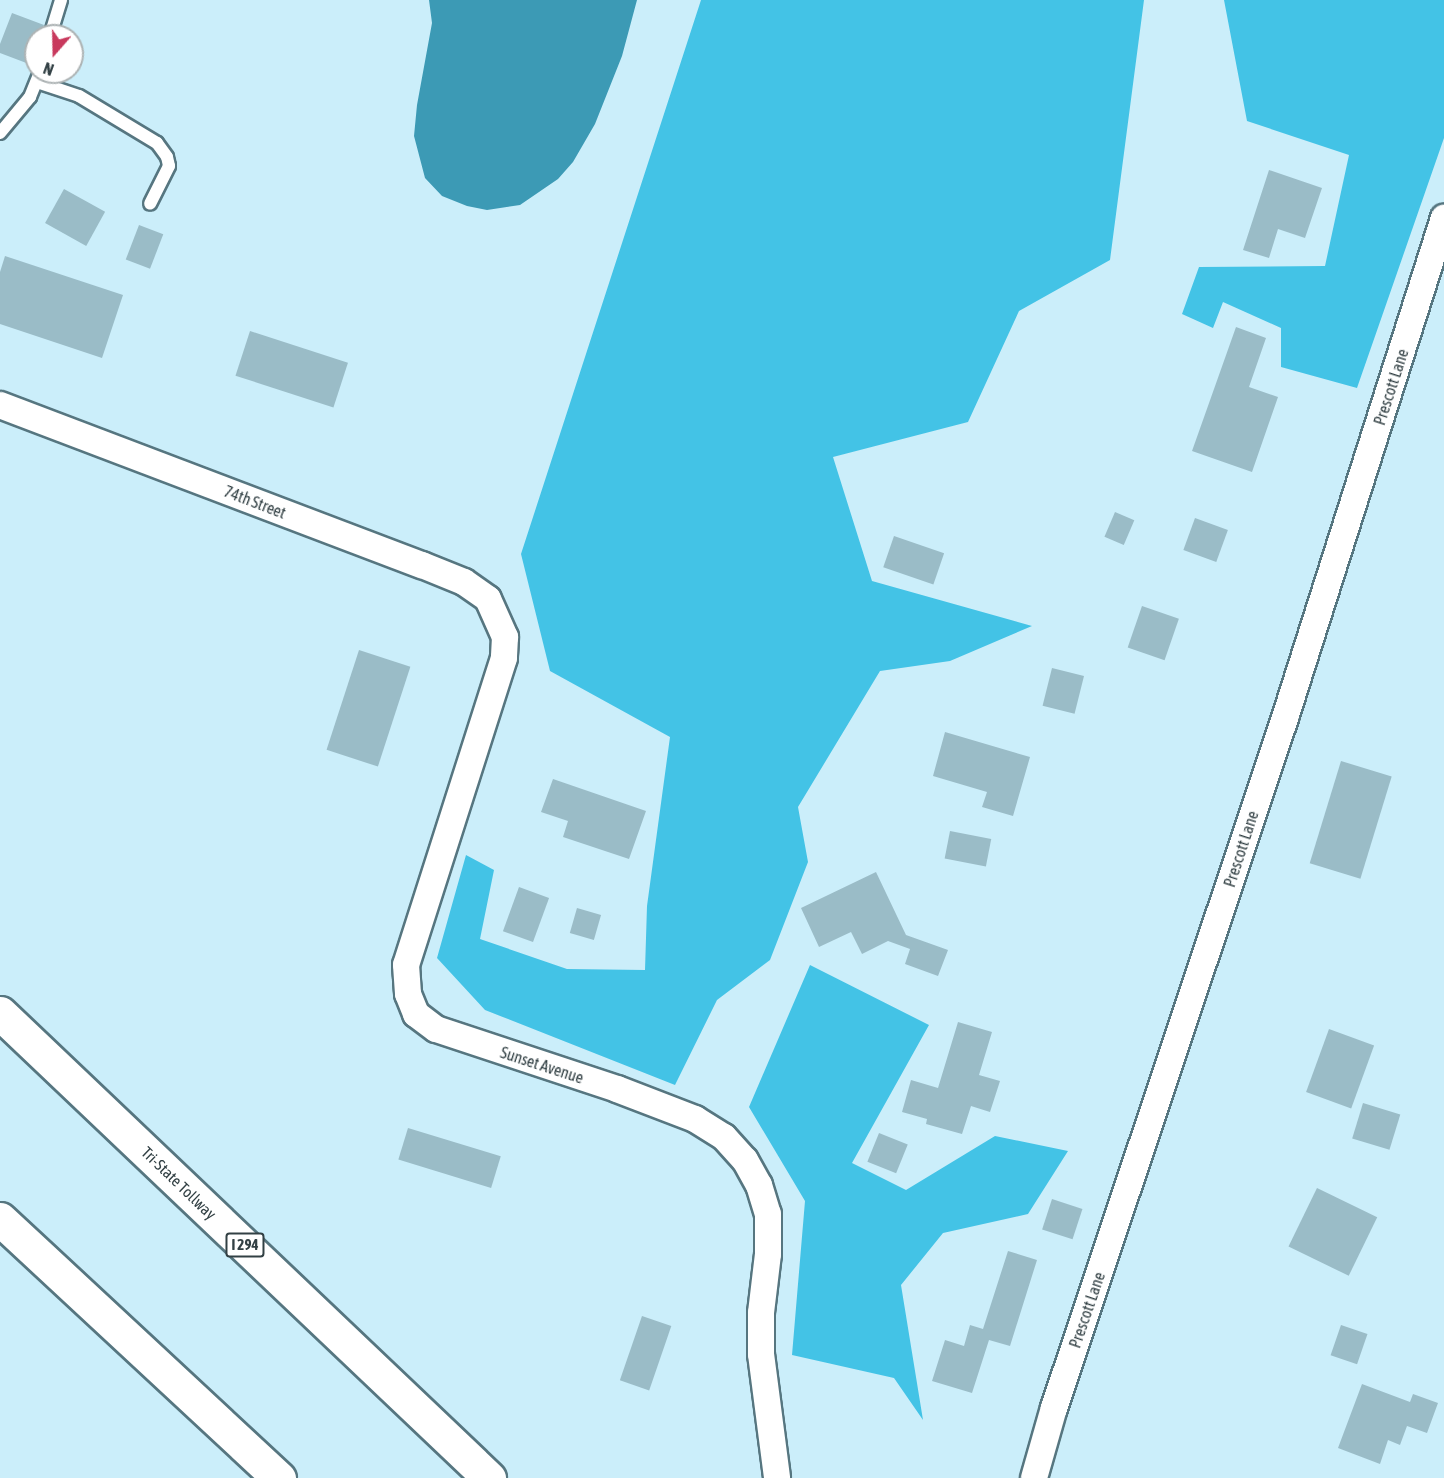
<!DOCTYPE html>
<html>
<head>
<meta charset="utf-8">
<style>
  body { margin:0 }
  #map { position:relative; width:1444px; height:1478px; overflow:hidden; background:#cbeefa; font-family:"Asap Condensed",sans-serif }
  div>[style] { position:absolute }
  .forest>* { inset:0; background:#43c3e6 }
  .water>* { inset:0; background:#3c9ab5 }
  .building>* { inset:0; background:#9abcc7; transform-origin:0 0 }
  .roads { filter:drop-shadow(2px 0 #567680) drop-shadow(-2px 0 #567680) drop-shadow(0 2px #567680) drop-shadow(0 -2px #567680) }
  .lane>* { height:12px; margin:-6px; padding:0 6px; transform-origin:6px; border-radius:6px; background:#fff }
  .street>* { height:26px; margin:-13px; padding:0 13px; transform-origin:13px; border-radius:13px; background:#fff }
  .highway>* { height:33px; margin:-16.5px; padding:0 16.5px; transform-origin:16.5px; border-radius:16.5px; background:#fff }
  span { translate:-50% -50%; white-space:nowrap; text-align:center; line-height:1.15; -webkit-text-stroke:6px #fff; paint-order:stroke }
  .shield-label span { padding:2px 4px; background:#fff; border:2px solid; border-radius:4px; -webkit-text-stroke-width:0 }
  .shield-label { font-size:15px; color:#324044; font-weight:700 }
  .street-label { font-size:16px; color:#324044 }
  .north { position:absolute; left:24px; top:24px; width:60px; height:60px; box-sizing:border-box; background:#fff; border:2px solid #adb3b4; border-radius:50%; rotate:200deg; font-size:16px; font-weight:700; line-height:24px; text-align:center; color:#324044 }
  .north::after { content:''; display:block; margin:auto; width:21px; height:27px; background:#c8395d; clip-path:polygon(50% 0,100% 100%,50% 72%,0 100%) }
</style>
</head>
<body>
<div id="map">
  <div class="forest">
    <i style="clip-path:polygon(701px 0,1144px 0,1110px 260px,1019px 311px,968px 422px,833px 457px,872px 581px,1032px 626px,950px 661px,880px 671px,798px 807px,808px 862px,770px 960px,717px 1000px,675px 1085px,485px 1010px,437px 958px,466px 855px,494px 870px,480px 939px,567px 969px,645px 970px,647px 906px,670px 737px,550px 671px,521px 554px)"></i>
    <i style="clip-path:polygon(1224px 0,1444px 0,1444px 138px,1357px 388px,1281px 367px,1281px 328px,1223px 302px,1213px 328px,1182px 314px,1199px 267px,1325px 266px,1349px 155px,1247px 121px)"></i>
    <i style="clip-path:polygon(810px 965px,929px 1025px,852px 1163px,906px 1190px,995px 1136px,1068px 1151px,1028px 1214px,943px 1233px,901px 1285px,923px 1420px,894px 1378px,792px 1355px,805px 1201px,749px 1107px)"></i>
  </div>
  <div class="water">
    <i style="clip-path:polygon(429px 0,637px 0,622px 56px,595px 124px,573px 162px,558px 179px,520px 205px,487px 210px,467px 206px,442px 196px,425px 178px,414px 136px,417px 105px,432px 23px)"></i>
  </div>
  <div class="building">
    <i style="clip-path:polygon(12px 13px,44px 25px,40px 36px,36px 36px,36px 46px,29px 64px,0 53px,0 44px)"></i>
    <i style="clip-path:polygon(1269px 170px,1322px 188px,1305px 238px,1278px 229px,1269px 258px,1243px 250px)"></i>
    <i style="left:64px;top:189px;width:47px;height:39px;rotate:29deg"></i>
    <i style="left:139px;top:225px;width:26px;height:37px;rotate:21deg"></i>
    <i style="clip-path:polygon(5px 256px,123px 295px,102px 358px,0 324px,0 272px)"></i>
    <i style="clip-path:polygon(1236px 327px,1266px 338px,1249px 387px,1278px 397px,1252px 472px,1192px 451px)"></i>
    <i style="left:250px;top:331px;width:103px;height:47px;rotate:18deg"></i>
    <i style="left:1115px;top:512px;width:21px;height:27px;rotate:23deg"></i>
    <i style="left:1195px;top:518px;width:35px;height:34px;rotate:20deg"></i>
    <i style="left:894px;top:536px;width:53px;height:33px;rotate:19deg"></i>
    <i style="left:1142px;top:606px;width:39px;height:44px;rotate:19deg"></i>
    <i style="left:359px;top:650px;width:54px;height:105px;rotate:18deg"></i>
    <i style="left:1052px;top:668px;width:33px;height:39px;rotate:14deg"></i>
    <i style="clip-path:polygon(945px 732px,1030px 757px,1013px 816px,982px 807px,987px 792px,933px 776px)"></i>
    <i style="left:1341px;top:761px;width:53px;height:107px;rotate:17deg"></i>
    <i style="clip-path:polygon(553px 779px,646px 811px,629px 859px,563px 837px,568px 821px,541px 812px)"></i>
    <i style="left:950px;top:831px;width:42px;height:28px;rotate:11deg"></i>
    <i style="clip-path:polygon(876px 872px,906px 935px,948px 950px,938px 976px,905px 964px,910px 949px,888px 941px,862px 954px,851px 932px,819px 947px,801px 908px)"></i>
    <i style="left:519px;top:887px;width:32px;height:47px;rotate:20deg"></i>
    <i style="left:577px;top:908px;width:25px;height:26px;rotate:16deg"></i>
    <i style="clip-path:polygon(958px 1022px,992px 1032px,979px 1075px,1000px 1081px,990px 1112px,971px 1106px,962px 1134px,926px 1124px,927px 1119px,902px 1112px,911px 1080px,938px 1088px)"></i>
    <i style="left:1329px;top:1029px;width:48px;height:67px;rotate:20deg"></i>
    <i style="left:1363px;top:1103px;width:39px;height:37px;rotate:17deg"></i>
    <i style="left:408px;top:1128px;width:97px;height:33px;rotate:17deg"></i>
    <i style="left:879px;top:1133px;width:31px;height:31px;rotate:22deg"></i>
    <i style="left:1317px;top:1188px;width:67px;height:65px;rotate:26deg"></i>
    <i style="left:1052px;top:1199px;width:32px;height:32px;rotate:18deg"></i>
    <i style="clip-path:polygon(1008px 1251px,1037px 1260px,1010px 1346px,989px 1340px,972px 1393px,932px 1381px,945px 1340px,964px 1346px,970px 1325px,983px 1329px)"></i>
    <i style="left:642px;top:1316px;width:31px;height:68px;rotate:19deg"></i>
    <i style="left:1341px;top:1325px;width:28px;height:32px;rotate:19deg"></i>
    <i style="clip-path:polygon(1362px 1384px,1410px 1402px,1413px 1394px,1438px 1403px,1427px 1433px,1407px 1426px,1400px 1445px,1388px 1440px,1380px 1464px,1338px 1448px)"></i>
  </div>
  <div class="roads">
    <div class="lane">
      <i style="left:50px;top:36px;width:38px;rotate:-73deg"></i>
      <i style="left:37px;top:82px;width:44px;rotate:18.4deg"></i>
      <i style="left:79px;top:96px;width:91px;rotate:31.1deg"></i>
      <i style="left:157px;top:143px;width:17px;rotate:54deg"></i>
      <i style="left:167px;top:157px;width:9px;rotate:77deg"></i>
      <i style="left:169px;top:166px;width:42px;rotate:116.6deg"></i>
      <i style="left:0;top:133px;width:47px;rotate:-50.2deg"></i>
      <i style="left:30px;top:97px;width:27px;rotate:-68deg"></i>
    </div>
    <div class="street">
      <i style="left:0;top:405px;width:451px;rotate:20.8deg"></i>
      <i style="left:422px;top:565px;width:45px;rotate:22deg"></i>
      <i style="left:464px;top:582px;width:29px;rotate:35deg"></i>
      <i style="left:488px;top:599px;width:42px;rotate:65.9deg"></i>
      <i style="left:505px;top:637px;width:21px;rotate:93deg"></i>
      <i style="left:504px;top:658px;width:322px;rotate:107.7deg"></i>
      <i style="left:406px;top:965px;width:29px;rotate:86deg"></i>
      <i style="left:408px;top:994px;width:22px;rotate:68deg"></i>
      <i style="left:416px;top:1014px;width:25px;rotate:37deg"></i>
      <i style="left:436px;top:1029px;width:191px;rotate:18.3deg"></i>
      <i style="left:617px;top:1089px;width:84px;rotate:21deg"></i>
      <i style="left:695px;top:1119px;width:34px;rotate:32deg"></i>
      <i style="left:724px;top:1137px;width:31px;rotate:48deg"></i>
      <i style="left:745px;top:1160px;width:29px;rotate:61deg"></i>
      <i style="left:759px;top:1185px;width:30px;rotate:73deg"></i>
      <i style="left:768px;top:1214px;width:40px;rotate:90deg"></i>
      <i style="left:768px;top:1254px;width:59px;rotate:96.8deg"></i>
      <i style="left:761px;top:1313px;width:41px;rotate:90deg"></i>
      <i style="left:761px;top:1354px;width:125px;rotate:82.6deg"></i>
      <i style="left:1034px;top:1478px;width:73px;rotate:-74.1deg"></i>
      <i style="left:1054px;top:1408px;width:728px;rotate:-71.49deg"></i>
      <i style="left:1285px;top:718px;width:525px;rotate:-72.36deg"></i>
    </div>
    <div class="highway">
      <i style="left:0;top:1013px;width:675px;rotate:43.56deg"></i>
      <i style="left:0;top:1219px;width:381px;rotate:42.9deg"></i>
    </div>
  </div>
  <div class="shield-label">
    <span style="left:245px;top:1245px">I 294</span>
  </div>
  <div class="street-label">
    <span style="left:1391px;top:387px;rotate:-72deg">Prescott Lane</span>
    <span style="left:255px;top:502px;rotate:21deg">74th Street</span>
    <span style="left:1241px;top:849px;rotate:-72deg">Prescott Lane</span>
    <span style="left:542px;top:1065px;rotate:18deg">Sunset Avenue</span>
    <span style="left:179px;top:1183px;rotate:44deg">Tri-State Tollway</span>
    <span style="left:1087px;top:1310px;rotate:-71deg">Prescott Lane</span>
  </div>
  <div class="north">N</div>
</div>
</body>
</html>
